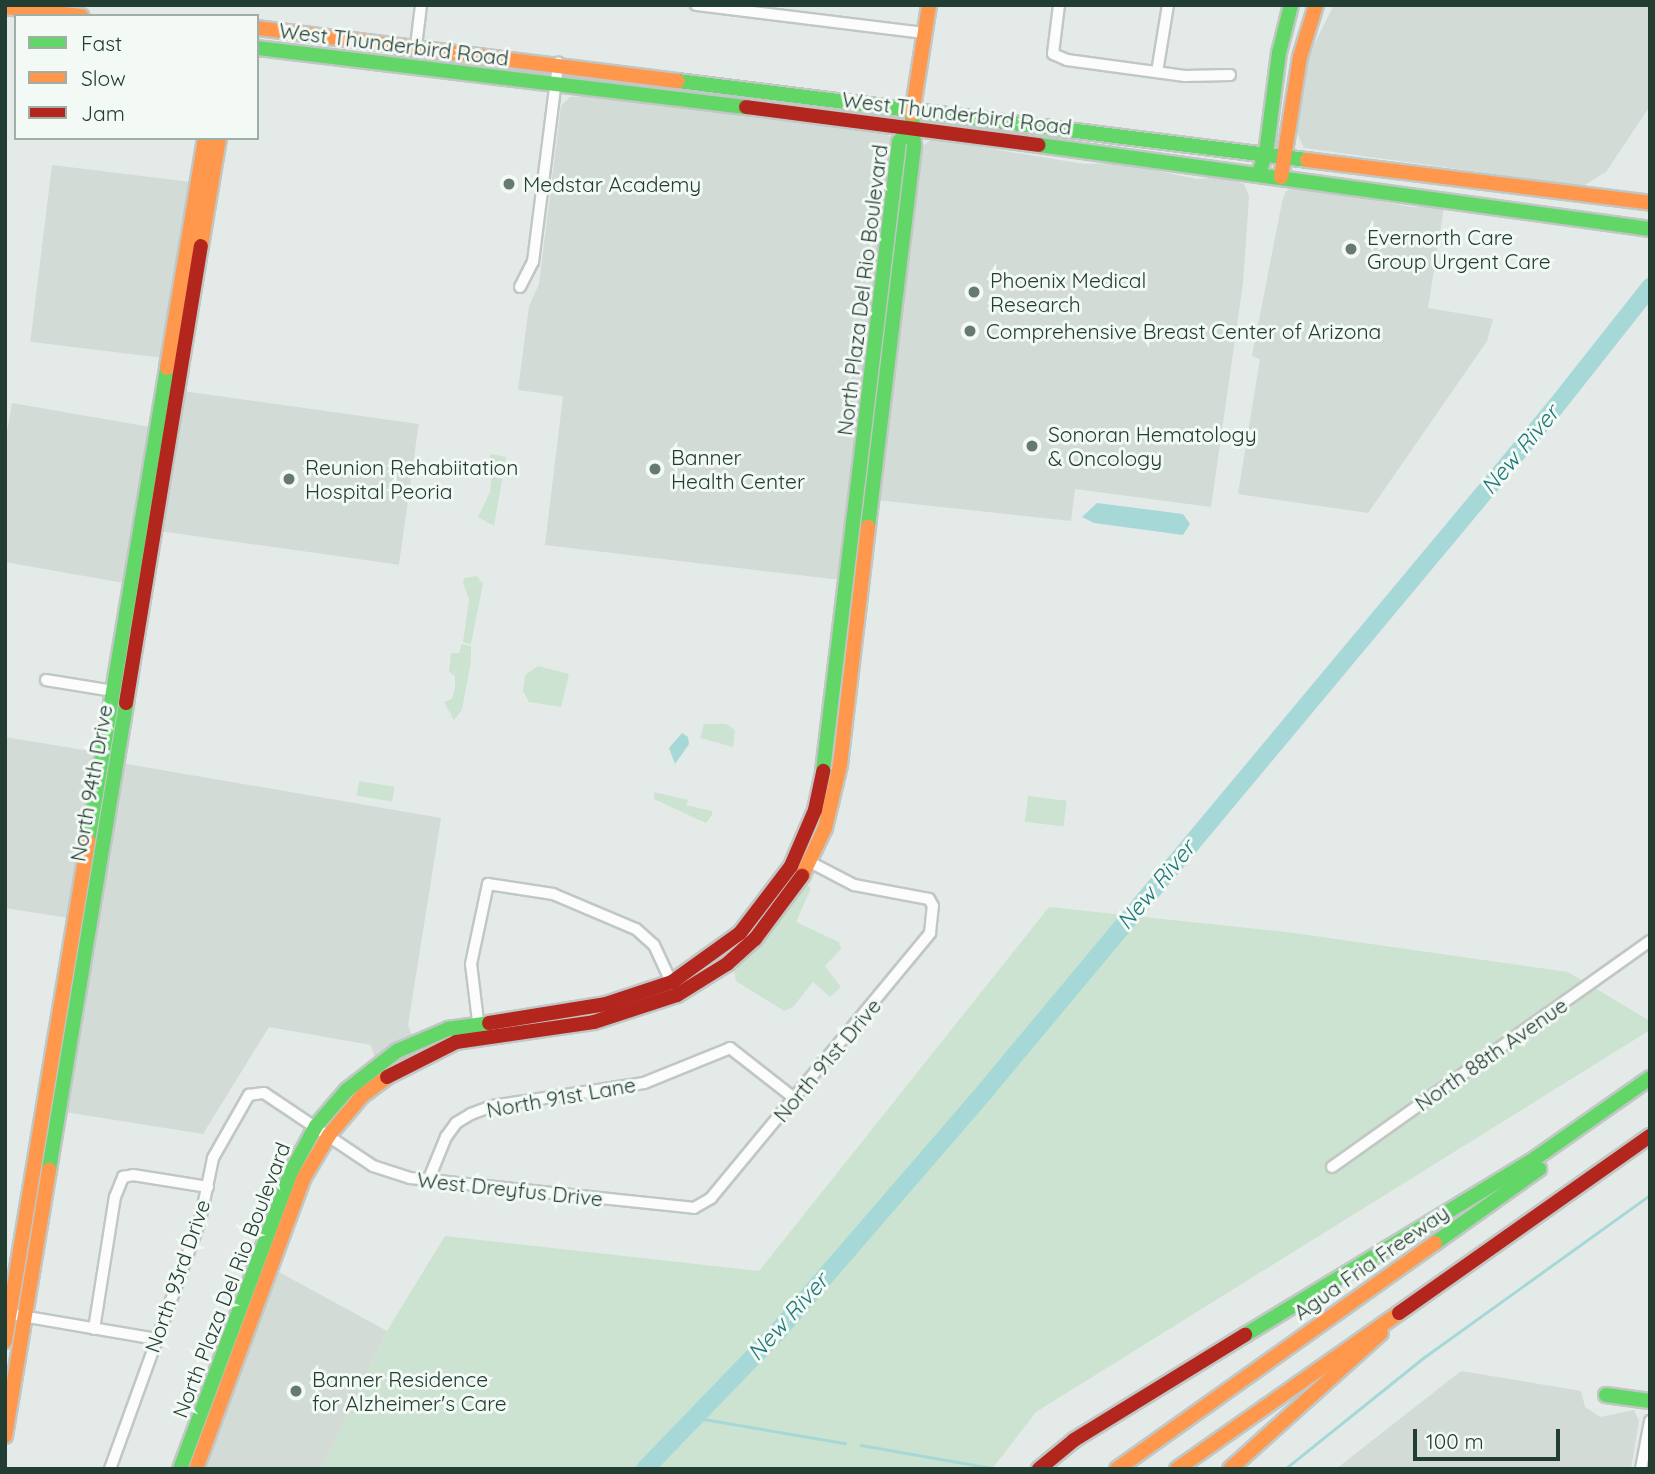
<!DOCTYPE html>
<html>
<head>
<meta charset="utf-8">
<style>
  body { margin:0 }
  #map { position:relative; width:1655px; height:1474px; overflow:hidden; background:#e4eae7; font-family:Quicksand,sans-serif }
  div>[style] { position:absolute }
  .built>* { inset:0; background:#d2dbd6; transform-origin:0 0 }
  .green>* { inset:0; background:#cde3d1; transform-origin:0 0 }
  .water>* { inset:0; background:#a6d8d8 }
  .stream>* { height:2.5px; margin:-1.25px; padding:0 1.25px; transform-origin:1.25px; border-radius:1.25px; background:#a6d8d8 }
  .river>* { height:18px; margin:-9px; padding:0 9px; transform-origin:9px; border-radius:9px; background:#a6d8d8 }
  .roads { filter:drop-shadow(2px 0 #c1c7c4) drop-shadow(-2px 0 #c1c7c4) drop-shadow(0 2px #c1c7c4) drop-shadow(0 -2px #c1c7c4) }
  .street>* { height:10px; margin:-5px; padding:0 5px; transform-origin:5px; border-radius:5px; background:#fbfcfb }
  .fast>* { height:14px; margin:-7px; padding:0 7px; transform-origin:7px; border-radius:7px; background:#63d668 }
  .slow>* { height:14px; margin:-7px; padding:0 7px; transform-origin:7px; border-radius:7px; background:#ff974d }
  .jam>* { height:14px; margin:-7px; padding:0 7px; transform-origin:7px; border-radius:7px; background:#b3261e }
  .dots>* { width:19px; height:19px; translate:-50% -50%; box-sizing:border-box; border:4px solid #f3f9f5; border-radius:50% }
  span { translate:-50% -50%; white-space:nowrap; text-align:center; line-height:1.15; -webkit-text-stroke:6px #f3f9f5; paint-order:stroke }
  .street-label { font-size:21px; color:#223d32 }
  .poi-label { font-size:21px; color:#223d32 }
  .left { translate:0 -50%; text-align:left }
  .water-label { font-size:23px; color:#1d7779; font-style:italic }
  .frame { position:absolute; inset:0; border:7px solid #223d32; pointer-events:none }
  .legend { position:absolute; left:14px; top:14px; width:245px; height:126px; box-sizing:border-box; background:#f3f9f5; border:2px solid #9faea7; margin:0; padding:9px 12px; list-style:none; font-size:21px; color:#223d32 }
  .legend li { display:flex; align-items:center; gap:14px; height:35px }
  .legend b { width:35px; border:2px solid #9faea7 }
  .scale { position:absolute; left:1413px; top:1429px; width:147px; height:32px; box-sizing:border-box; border:4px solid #223d32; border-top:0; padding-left:9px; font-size:21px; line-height:24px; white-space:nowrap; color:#223d32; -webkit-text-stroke:5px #f3f9f5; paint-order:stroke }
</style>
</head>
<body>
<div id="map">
  <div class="built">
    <i style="clip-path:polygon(1334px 5px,1650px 5px,1650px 106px,1606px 172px,1583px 186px,1304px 148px,1297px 133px,1307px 58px)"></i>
    <i style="clip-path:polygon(586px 96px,885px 133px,893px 139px,841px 580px,545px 545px,563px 396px,518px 390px,529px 306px,539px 284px,561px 106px,570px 97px)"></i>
    <i style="clip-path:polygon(932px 139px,1084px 164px,1119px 163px,1197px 179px,1221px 177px,1244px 184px,1249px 196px,1243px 283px,1211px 507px,1075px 489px,1071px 521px,877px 500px,920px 148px)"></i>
    <i style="left:52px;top:165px;width:140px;height:178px;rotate:7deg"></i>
    <i style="clip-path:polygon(1297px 187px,1412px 207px,1444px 207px,1428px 308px,1493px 319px,1487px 341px,1368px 513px,1238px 494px,1260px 359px,1252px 356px,1282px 202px,1286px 191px)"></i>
    <i style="left:183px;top:391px;width:238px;height:142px;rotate:8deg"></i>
    <i style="clip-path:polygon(12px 403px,150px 427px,124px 583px,5px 562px,5px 444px)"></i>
    <i style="clip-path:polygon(5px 737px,96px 752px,69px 918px,5px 908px)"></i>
    <i style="clip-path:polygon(121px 763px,441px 818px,408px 1025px,412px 1036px,375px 1059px,371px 1045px,269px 1027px,203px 1134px,65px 1112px)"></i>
    <i style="clip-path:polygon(277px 1271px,387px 1331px,322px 1469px,204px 1469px)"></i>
    <i style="clip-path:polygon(1461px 1371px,1581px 1391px,1585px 1407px,1600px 1417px,1634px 1410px,1639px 1421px,1631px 1469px,1336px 1469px)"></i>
  </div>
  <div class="green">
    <i style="clip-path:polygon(491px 454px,506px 457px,494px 526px,478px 517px,490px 492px,492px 473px,486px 468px)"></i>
    <i style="clip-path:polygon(477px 576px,483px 584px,471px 644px,463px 642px,469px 600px,463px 582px,464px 578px)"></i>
    <i style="clip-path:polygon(462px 644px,471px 646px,471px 661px,462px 710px,454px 720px,444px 702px,452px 699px,455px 688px,455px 676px,449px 672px,451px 653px,459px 653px)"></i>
    <i style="clip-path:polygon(538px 666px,569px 674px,561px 707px,529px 702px,523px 691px,525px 675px)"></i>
    <i style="clip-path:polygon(704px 724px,726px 724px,735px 730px,733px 747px,700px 738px)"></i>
    <i style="left:359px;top:781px;width:36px;height:15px;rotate:9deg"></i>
    <i style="clip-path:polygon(654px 792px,688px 800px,686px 805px,712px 811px,712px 815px,706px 823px,699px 820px,654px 799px)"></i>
    <i style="left:1028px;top:796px;width:39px;height:26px;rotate:7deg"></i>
    <i style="clip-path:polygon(807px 885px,811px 888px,796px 922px,839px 942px,841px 949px,825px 966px,841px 987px,830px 997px,813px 982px,793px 1007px,784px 1011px,736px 981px,734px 970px,764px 943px)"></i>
    <i style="clip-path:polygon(1049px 907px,1287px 932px,1568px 972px,1650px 1021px,1650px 1030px,1036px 1412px,992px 1469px,322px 1469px,387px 1331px,445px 1236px,759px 1271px)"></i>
  </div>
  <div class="water">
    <i style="clip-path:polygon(1097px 503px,1183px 514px,1190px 524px,1183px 535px,1094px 523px,1082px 517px)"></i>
    <i style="clip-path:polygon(682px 733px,688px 737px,689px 744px,675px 764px,669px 748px)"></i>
  </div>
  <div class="stream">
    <i style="left:698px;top:1418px;width:149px;rotate:9.7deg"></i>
    <i style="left:861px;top:1445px;width:138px;rotate:10deg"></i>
    <i style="left:1285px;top:1469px;width:177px;rotate:-38.8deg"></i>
    <i style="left:1423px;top:1358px;width:279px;rotate:-35.7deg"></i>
  </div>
  <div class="river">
    <i style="left:645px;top:1469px;width:193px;rotate:-46deg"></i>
    <i style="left:779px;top:1330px;width:317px;rotate:-49.2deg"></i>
    <i style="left:986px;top:1090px;width:885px;rotate:-50.18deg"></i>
    <i style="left:1553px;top:410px;width:157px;rotate:-51.7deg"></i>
  </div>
  <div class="roads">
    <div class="street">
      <i style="left:696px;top:5px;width:231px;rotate:7deg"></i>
      <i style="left:1059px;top:5px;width:49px;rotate:97deg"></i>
      <i style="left:1053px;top:54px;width:15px;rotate:23deg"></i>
      <i style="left:1067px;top:60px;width:119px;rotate:7.7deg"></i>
      <i style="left:1185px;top:76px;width:45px;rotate:-1.3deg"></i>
      <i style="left:416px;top:46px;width:41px;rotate:-83deg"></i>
      <i style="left:1157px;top:72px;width:68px;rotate:-80.7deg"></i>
      <i style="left:520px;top:287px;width:28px;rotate:-63deg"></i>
      <i style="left:533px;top:262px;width:201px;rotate:-82.8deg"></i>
      <i style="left:46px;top:680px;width:68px;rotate:9.3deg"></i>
      <i style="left:478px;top:1021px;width:57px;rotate:-97deg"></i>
      <i style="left:471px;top:964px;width:82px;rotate:-78deg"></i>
      <i style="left:488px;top:884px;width:66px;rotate:8.7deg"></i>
      <i style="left:553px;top:894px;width:90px;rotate:22.9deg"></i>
      <i style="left:636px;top:929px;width:24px;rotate:42deg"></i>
      <i style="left:654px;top:945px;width:47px;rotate:65.1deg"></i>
      <i style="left:1332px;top:1167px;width:390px;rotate:-35.4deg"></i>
      <i style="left:428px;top:1181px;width:48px;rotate:-67.8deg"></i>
      <i style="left:446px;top:1137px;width:17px;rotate:-54deg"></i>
      <i style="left:456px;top:1123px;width:17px;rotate:-31deg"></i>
      <i style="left:471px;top:1114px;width:22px;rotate:-21deg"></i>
      <i style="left:492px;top:1106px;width:154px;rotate:-8.6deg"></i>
      <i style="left:644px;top:1083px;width:93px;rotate:-22.1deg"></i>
      <i style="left:730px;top:1048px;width:81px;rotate:38deg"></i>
      <i style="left:10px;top:1314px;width:148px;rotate:9.7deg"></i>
      <i style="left:94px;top:1329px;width:134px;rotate:-81deg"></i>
      <i style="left:115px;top:1197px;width:22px;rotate:-68deg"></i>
      <i style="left:123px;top:1177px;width:10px;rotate:-11deg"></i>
      <i style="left:133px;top:1175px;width:76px;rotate:9.1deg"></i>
      <i style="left:110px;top:1469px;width:264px;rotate:-70.1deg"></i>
      <i style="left:200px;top:1221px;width:64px;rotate:-78.3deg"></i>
      <i style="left:213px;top:1158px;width:73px;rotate:-60.3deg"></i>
      <i style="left:249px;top:1095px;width:15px;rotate:-8deg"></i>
      <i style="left:264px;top:1093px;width:131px;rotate:33.8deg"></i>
      <i style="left:373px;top:1166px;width:39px;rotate:18deg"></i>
      <i style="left:410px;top:1178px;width:286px;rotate:6deg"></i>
      <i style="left:694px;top:1208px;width:20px;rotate:-30deg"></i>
      <i style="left:711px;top:1198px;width:344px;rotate:-50.4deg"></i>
      <i style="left:930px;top:933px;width:27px;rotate:-84deg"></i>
      <i style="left:933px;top:906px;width:8px;rotate:-120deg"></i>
      <i style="left:929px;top:899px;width:76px;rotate:-169.4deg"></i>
      <i style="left:854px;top:885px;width:50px;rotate:-152.4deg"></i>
      <i style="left:1641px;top:1469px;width:49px;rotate:-79.4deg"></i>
    </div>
    <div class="fast">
      <i style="left:257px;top:48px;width:493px;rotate:6.9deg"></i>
      <i style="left:678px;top:81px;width:634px;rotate:7.16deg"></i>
      <i style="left:1039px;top:145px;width:617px;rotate:7.83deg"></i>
      <i style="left:1258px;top:174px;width:22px;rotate:-68deg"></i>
      <i style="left:1266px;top:154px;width:102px;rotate:-82.7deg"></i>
      <i style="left:1279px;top:53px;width:49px;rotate:-76deg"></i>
      <i style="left:868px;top:527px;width:385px;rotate:-83.1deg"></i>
      <i style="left:914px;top:145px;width:31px;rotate:-94deg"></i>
      <i style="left:823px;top:771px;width:634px;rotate:-83.11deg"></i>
      <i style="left:899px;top:142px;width:19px;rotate:-54deg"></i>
      <i style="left:88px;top:841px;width:480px;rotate:-80.5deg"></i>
      <i style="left:49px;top:1170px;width:473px;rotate:-80.6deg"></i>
      <i style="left:1435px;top:1243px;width:128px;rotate:-35.4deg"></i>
      <i style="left:1245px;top:1335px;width:333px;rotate:-31.3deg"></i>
      <i style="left:1530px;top:1162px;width:146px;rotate:-35deg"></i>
      <i style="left:1606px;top:1395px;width:44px;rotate:7.8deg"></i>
      <i style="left:180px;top:1469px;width:319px;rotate:-69.5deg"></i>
      <i style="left:292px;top:1170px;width:50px;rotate:-61.4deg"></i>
      <i style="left:316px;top:1126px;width:48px;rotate:-49.3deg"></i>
      <i style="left:347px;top:1090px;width:63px;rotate:-38deg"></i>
      <i style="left:397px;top:1051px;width:56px;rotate:-23.3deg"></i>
      <i style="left:448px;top:1029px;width:41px;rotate:-8.3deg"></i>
    </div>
    <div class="slow">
      <i style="left:5px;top:7px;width:77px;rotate:6.8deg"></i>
      <i style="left:257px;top:28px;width:424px;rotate:7.2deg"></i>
      <i style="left:912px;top:114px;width:110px;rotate:-81.1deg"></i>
      <i style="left:1307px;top:160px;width:346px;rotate:7.1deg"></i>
      <i style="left:1281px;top:177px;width:121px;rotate:-81deg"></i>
      <i style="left:1300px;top:57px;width:54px;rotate:-72.9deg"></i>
      <i style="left:201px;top:246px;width:109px;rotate:-80.5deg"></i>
      <i style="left:167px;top:368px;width:233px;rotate:-80.6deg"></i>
      <i style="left:802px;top:876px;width:53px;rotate:-64.4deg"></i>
      <i style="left:825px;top:828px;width:65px;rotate:-76.6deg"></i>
      <i style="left:840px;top:765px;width:240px;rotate:-83.3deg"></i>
      <i style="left:5px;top:1341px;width:507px;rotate:-80.57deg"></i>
      <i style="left:5px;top:1436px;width:270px;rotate:-80.6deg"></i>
      <i style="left:196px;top:1469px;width:309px;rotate:-69.7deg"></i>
      <i style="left:303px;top:1179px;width:51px;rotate:-59.4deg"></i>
      <i style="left:329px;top:1135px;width:51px;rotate:-49.8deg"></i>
      <i style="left:362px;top:1096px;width:31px;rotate:-37deg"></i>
      <i style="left:1117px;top:1469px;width:390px;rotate:-35.4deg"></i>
      <i style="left:1177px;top:1469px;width:271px;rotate:-35.1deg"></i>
      <i style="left:1230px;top:1469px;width:203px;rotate:-42deg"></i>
    </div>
    <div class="jam">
      <i style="left:746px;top:107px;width:295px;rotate:7.4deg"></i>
      <i style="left:126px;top:703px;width:463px;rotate:-80.7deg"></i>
      <i style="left:489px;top:1023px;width:119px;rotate:-9.2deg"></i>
      <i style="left:606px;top:1004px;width:70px;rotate:-18.4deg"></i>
      <i style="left:672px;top:982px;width:84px;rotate:-35.8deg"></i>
      <i style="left:740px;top:933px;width:84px;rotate:-52.7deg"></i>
      <i style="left:791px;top:866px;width:61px;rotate:-66.8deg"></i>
      <i style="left:815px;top:810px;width:40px;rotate:-78deg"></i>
      <i style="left:387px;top:1077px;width:77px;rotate:-26.9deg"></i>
      <i style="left:456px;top:1042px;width:139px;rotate:-8.2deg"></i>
      <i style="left:594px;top:1022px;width:87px;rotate:-18deg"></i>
      <i style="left:677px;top:995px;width:59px;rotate:-31.8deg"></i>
      <i style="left:727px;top:964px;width:38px;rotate:-42deg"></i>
      <i style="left:755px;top:939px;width:79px;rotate:-53.3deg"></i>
      <i style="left:1399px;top:1313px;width:307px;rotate:-35.2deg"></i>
      <i style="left:1039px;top:1469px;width:45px;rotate:-39.6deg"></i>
      <i style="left:1074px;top:1440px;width:201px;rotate:-31.6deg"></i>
    </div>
  </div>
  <div class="dots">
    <i style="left:509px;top:184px;background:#667a71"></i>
    <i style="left:1351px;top:249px;background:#667a71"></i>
    <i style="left:974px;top:292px;background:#667a71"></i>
    <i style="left:970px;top:331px;background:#667a71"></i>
    <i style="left:1032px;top:446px;background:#667a71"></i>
    <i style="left:655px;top:469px;background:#667a71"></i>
    <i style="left:289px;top:479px;background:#667a71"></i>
    <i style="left:296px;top:1391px;background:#667a71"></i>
  </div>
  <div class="street-label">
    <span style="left:394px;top:44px;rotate:7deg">West Thunderbird Road</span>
    <span style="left:957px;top:113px;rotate:7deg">West Thunderbird Road</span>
    <span style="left:862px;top:290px;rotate:-83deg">North Plaza Del Rio Boulevard</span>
    <span style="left:91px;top:783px;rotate:-80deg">North 94th Drive</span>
    <span style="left:1491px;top:1054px;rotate:-35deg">North 88th Avenue</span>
    <span style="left:827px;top:1060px;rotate:-50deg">North 91st Drive</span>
    <span style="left:561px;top:1097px;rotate:-10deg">North 91st Lane</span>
    <span style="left:510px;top:1189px;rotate:6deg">West Dreyfus Drive</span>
    <span style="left:1371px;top:1262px;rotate:-35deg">Agua Fria Freeway</span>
    <span style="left:177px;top:1276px;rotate:-71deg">North 93rd Drive</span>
    <span style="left:231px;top:1280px;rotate:-69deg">North Plaza Del Rio Boulevard</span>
  </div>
  <div class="poi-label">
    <span class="left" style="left:523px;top:184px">Medstar Academy</span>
    <span class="left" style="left:1367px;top:249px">Evernorth Care<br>Group Urgent Care</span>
    <span class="left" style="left:990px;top:292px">Phoenix Medical<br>Research</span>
    <span class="left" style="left:986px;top:331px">Comprehensive Breast Center of Arizona</span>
    <span class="left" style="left:1048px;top:446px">Sonoran Hematology<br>&amp; Oncology</span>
    <span class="left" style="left:671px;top:469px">Banner<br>Health Center</span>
    <span class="left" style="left:305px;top:479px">Reunion Rehabiitation<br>Hospital Peoria</span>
    <span class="left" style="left:312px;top:1391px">Banner Residence<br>for Alzheimer's Care</span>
  </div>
  <div class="water-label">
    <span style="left:1520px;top:450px;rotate:-50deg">New River</span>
    <span style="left:1156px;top:885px;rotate:-50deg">New River</span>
    <span style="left:788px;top:1317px;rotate:-48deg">New River</span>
  </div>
  <div class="frame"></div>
  <ul class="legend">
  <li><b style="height:9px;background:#63d668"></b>Fast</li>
  <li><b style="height:9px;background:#ff974d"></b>Slow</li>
  <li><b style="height:9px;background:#b3261e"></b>Jam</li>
  </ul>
  <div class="scale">100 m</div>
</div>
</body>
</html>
